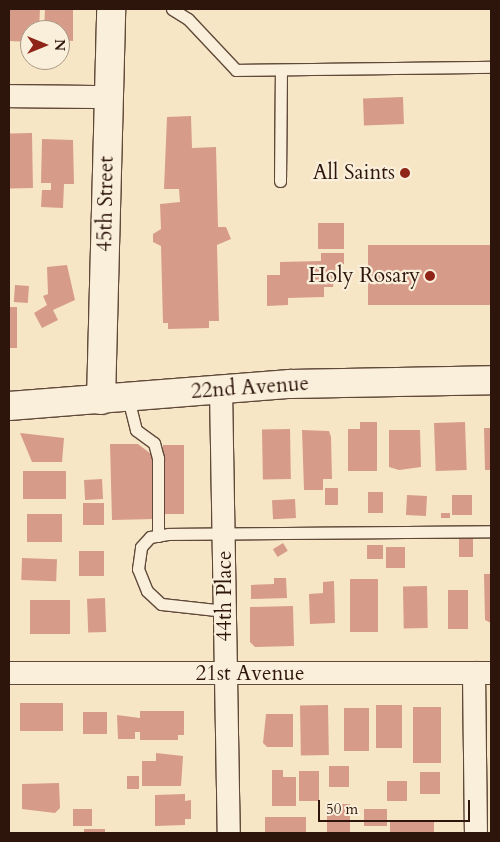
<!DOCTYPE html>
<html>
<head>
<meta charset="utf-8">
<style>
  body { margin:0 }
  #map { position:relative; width:500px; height:842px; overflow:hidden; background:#f7e6c6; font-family:Cardo,serif }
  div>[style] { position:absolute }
  .building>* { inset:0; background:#d79b89; transform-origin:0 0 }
  .roads { filter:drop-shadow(1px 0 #60493a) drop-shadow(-1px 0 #60493a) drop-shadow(0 1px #60493a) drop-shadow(0 -1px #60493a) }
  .service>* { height:11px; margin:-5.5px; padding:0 5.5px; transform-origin:5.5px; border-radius:5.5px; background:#faefda }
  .minor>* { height:22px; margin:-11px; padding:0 11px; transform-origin:11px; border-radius:11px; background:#faefda }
  .tertiary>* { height:28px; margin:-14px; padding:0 14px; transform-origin:14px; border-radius:14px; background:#faefda }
  .dots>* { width:14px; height:14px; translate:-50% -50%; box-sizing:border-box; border:2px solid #faefda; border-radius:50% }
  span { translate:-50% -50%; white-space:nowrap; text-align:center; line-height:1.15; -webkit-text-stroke:4.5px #faefda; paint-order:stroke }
  .poi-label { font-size:21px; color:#2d150c }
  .right { translate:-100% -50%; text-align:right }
  .street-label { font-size:21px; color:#2d150c }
  .frame { position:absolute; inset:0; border:10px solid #2d150c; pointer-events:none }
  .north { position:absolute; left:20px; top:20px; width:50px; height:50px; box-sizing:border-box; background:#faefda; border:1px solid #a89888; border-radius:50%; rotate:90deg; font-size:14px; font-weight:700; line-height:20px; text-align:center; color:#2d150c }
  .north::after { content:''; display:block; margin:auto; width:18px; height:22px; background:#8f2418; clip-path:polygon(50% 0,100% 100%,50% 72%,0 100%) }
  .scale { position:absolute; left:318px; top:800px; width:152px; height:22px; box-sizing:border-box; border:2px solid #2d150c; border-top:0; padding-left:6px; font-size:15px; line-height:18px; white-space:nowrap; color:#2d150c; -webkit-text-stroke:4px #faefda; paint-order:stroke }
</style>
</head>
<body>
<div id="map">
  <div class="building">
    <i style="clip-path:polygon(9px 9px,40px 9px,39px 30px,30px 30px,30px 42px,9px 41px)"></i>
    <i style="clip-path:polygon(45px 9px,73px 9px,73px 41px,60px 40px,60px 30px,44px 30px)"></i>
    <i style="left:403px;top:97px;width:27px;height:40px;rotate:88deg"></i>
    <i style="clip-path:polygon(191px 116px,192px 148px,216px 147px,218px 227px,226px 227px,231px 239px,217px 245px,219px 321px,209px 321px,209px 328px,168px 329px,168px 323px,163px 323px,161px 246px,153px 242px,153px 234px,161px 229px,160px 204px,180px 202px,179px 189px,164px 189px,167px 117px)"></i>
    <i style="left:32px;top:133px;width:55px;height:23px;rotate:89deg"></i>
    <i style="clip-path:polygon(42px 139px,73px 140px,74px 184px,64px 184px,63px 208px,41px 207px,42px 190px,51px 190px,51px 183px,41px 183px)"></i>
    <i style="left:318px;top:223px;width:26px;height:26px"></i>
    <i style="left:491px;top:245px;width:60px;height:123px;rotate:90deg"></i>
    <i style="clip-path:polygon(321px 253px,344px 253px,344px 264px,336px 264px,333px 287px,324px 287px,324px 297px,288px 298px,288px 305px,267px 306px,267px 275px,280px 275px,280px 262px,321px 261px)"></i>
    <i style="clip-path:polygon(67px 265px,75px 300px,53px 310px,58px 320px,42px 328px,34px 313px,47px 305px,43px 296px,48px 294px,47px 267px)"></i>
    <i style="left:15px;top:285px;width:14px;height:17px;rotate:4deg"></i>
    <i style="left:9px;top:307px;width:8px;height:41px"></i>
    <i style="clip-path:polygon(360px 422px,377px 422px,377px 471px,348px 471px,348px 429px,360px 429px)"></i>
    <i style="left:465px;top:422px;width:48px;height:31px;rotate:88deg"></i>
    <i style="clip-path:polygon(484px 428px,491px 428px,491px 470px,485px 470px)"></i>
    <i style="left:290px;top:429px;width:50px;height:28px;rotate:89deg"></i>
    <i style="clip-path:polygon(302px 430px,329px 431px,331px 437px,332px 479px,323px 479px,323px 490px,304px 490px)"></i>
    <i style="clip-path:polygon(389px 430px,420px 430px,421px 467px,399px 470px,389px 467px)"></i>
    <i style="clip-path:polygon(20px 433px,64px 438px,62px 462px,32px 462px)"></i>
    <i style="clip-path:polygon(110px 444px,138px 444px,155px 457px,156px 519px,112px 520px)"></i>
    <i style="left:163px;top:445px;width:21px;height:69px"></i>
    <i style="left:66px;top:471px;width:28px;height:43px;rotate:90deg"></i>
    <i style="left:102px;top:479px;width:20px;height:18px;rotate:87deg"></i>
    <i style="left:325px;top:488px;width:13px;height:17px"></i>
    <i style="left:368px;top:492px;width:15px;height:21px"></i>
    <i style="left:407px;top:495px;width:20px;height:20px;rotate:3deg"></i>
    <i style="left:452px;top:495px;width:20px;height:20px"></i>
    <i style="left:295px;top:499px;width:19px;height:23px;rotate:87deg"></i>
    <i style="left:83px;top:503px;width:21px;height:22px"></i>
    <i style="left:441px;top:513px;width:9px;height:5px"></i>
    <i style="left:62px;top:514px;width:28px;height:35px;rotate:90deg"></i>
    <i style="left:459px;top:537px;width:14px;height:20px"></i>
    <i style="left:283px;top:543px;width:9px;height:12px;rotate:58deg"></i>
    <i style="left:367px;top:545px;width:16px;height:14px"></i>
    <i style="left:386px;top:547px;width:19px;height:21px"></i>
    <i style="left:79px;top:551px;width:25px;height:25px"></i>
    <i style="left:22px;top:558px;width:35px;height:22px;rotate:2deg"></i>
    <i style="clip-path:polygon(484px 574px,491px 574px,491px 623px,485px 620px)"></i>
    <i style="clip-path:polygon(274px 578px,286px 578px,287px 598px,251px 599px,251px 585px,274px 584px)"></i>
    <i style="left:350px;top:579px;width:28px;height:53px"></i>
    <i style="clip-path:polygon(334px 581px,335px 623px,310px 624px,309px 594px,323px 593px,323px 582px)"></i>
    <i style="left:427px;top:586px;width:42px;height:24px;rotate:89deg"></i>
    <i style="left:448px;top:590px;width:20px;height:39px"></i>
    <i style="left:105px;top:598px;width:34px;height:18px;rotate:88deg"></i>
    <i style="left:30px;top:600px;width:40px;height:34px"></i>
    <i style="clip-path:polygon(293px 606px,294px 646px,255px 647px,250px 642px,250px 607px)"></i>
    <i style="left:63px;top:703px;width:28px;height:43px;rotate:90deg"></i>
    <i style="left:328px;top:705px;width:50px;height:28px;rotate:89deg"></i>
    <i style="left:402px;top:705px;width:43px;height:26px;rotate:90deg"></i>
    <i style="left:413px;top:707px;width:28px;height:56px"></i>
    <i style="left:369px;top:708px;width:43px;height:25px;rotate:90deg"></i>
    <i style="clip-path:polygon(140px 711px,184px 711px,184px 735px,178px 735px,178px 740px,140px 740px,140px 732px,135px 732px,135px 739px,118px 739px,117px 715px,140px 718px)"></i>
    <i style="left:83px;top:712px;width:24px;height:22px"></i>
    <i style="clip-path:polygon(266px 714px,293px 714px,293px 747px,267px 747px,263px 743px)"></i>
    <i style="clip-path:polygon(156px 753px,183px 756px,181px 786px,142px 786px,142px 761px,156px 761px)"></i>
    <i style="left:329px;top:766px;width:20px;height:21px"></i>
    <i style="clip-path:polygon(272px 770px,283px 770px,283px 777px,296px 777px,296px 806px,272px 806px)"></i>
    <i style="left:299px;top:771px;width:20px;height:30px"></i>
    <i style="left:420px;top:772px;width:20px;height:22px"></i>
    <i style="left:127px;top:776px;width:12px;height:13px"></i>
    <i style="left:387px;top:781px;width:20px;height:20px"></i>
    <i style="clip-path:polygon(59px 783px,60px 808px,55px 813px,22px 809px,22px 784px)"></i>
    <i style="clip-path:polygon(185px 794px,185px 801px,191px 800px,191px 819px,185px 819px,185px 825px,155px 826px,155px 795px)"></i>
    <i style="left:350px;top:804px;width:28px;height:23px;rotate:90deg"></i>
    <i style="left:73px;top:809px;width:19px;height:17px"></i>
    <i style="left:364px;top:809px;width:23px;height:17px"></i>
    <i style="left:306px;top:817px;width:16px;height:41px;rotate:90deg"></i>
    <i style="left:434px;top:821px;width:12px;height:44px;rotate:90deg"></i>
    <i style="left:84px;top:829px;width:21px;height:4px"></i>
  </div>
  <div class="roads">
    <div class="service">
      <i style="left:172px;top:9px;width:19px;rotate:32deg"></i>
      <i style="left:188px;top:19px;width:70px;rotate:46.7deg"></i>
      <i style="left:236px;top:70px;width:255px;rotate:-0.7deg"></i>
      <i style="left:280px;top:181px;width:109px;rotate:-89.5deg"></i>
      <i style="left:128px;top:398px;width:33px;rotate:76deg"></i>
      <i style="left:136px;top:430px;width:22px;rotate:36deg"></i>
      <i style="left:154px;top:443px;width:16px;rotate:75deg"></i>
      <i style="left:158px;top:458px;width:78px;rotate:90deg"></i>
      <i style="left:225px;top:611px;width:64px;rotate:-173.8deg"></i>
      <i style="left:161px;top:604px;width:19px;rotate:-137deg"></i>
      <i style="left:147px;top:591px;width:24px;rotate:-112deg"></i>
      <i style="left:138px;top:569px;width:22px;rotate:-82deg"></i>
      <i style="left:141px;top:547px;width:13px;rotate:-48deg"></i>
      <i style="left:150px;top:537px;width:18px;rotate:-9deg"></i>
      <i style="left:168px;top:534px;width:323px;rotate:-0.5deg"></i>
    </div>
    <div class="minor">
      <i style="left:9px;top:96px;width:99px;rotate:0.6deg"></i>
      <i style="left:221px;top:389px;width:444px;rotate:89deg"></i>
      <i style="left:9px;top:673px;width:482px"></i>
      <i style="left:474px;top:673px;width:160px;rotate:89.3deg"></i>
    </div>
    <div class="tertiary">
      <i style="left:101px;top:400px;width:391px;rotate:-88.5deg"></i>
      <i style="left:9px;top:406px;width:282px;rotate:-4.5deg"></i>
      <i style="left:290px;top:384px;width:201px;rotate:-1.1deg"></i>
    </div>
  </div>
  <div class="dots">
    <i style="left:405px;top:173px;background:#8f2418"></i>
    <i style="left:430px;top:276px;background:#8f2418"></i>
  </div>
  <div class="poi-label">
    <span class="right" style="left:395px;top:173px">All Saints</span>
    <span class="right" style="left:420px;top:276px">Holy Rosary</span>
  </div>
  <div class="street-label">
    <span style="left:106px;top:204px;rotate:-89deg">45th Street</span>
    <span style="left:250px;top:388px;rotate:-4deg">22nd Avenue</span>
    <span style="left:225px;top:596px;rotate:-90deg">44th Place</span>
    <span style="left:250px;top:674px">21st Avenue</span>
  </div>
  <div class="frame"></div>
  <div class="north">N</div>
  <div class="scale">50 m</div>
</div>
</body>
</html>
